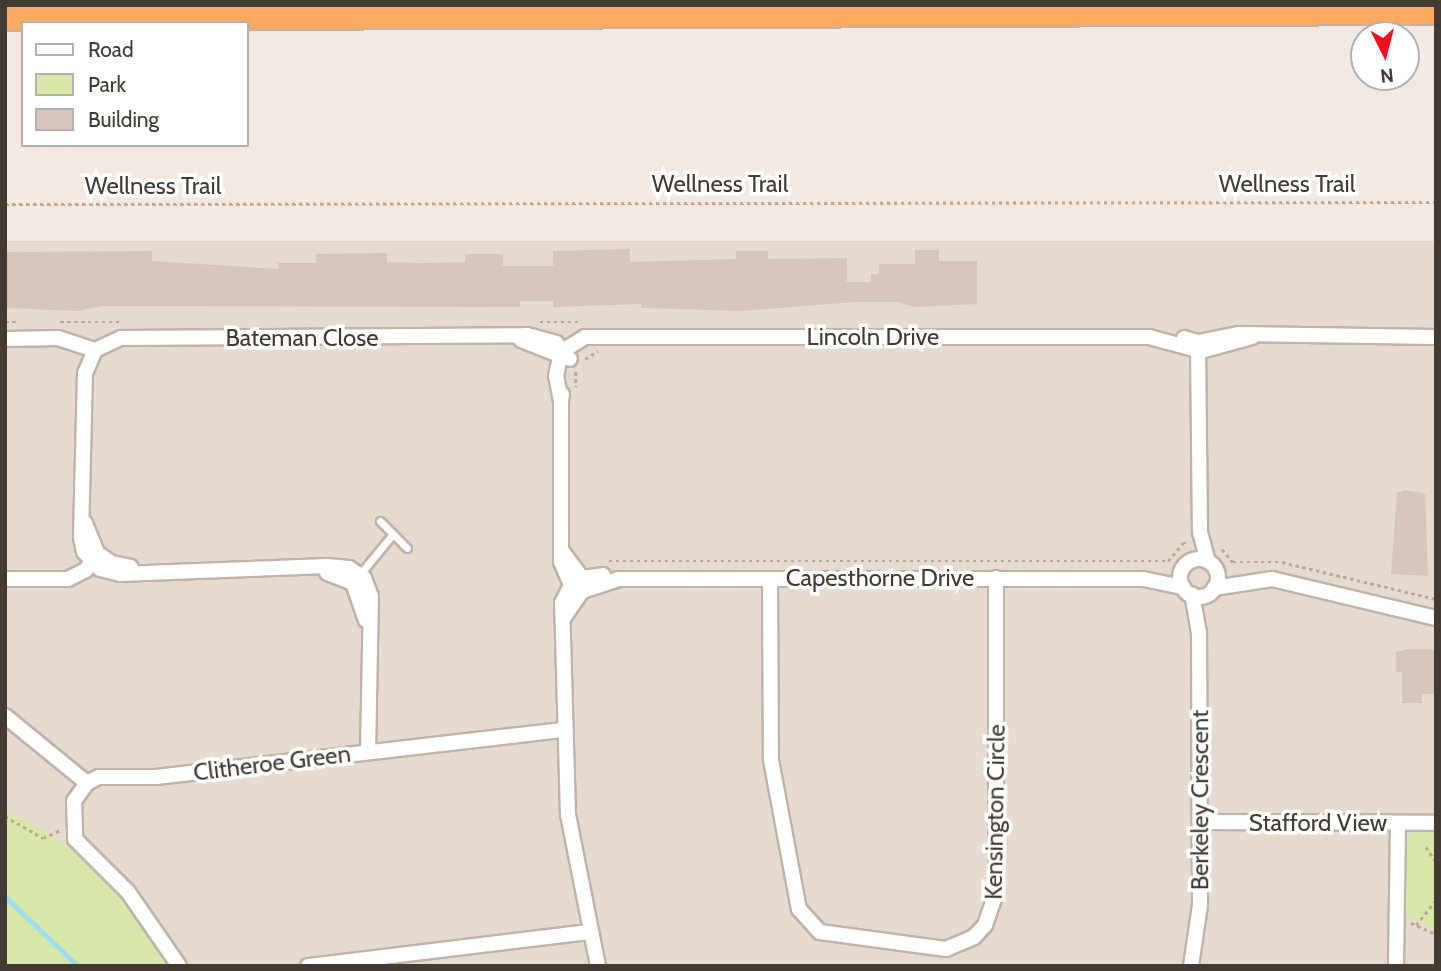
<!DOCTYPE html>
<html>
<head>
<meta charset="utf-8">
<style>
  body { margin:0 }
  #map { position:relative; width:1441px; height:971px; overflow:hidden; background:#f2eae2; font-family:Cabin,sans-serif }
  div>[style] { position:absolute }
  .residential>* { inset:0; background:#e6dbd0; transform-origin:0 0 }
  .green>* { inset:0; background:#d8e8a9 }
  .stream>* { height:4.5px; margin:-2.25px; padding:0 2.25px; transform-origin:2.25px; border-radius:2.25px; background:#9cdff1 }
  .building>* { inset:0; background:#d6c6bb }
  .path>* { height:2.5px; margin-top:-1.25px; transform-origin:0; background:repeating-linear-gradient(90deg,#bfa896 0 3.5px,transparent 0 7px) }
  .roads { filter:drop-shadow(2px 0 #c0b3a8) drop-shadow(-2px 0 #c0b3a8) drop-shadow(0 2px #c0b3a8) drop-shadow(0 -2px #c0b3a8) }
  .lane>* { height:7px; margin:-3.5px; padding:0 3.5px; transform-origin:3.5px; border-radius:3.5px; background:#fff }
  .street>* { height:14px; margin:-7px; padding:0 7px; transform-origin:7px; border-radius:7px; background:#fff }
  .street>.ring { margin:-7px; padding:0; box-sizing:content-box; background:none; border:14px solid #fff; border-radius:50% }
  .highway>* { height:24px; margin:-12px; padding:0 12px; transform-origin:12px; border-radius:12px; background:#ffaa60 }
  span { translate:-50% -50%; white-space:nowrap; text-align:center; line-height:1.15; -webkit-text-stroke:7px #fff; paint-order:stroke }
  .street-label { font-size:24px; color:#433a33 }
  .frame { position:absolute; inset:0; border:7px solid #433a33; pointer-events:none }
  .legend { position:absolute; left:21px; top:21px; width:228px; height:126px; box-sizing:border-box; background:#fff; border:2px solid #b4b0ad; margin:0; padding:9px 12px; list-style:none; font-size:21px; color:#433a33 }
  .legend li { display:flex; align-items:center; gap:14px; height:35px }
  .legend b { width:35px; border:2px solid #b4b0ad }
  .north { position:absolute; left:1350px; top:21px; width:70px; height:70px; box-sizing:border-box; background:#fff; border:2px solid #b4b0ad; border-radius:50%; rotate:174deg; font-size:19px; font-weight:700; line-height:28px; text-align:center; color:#433a33 }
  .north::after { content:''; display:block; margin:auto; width:24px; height:32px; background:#ff0c18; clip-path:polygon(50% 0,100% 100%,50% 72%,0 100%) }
</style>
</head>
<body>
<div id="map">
  <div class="residential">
    <i style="left:5px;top:241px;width:1431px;height:725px"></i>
  </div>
  <div class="green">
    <i style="clip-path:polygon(5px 810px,48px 832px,94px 868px,135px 913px,167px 966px,5px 966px)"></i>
    <i style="clip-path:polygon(1436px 827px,1436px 930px,1405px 915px,1408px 837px,1416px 830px)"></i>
  </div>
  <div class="stream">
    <i style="left:5px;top:896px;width:101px;rotate:43.8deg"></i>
  </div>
  <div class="building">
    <i style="clip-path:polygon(630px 249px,630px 262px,736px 259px,736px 251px,768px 251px,768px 259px,847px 258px,847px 282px,871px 282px,871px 274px,879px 274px,879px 264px,915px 264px,915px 250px,939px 250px,939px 261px,977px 261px,977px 304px,915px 307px,898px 302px,856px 302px,741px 311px,641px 308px,641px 304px,553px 307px,553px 301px,520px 301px,520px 307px,103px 306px,77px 311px,6px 308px,5px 303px,5px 252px,152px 251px,152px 261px,278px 269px,278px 263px,316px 263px,316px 254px,387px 253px,387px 262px,423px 263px,465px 262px,465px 254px,503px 254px,503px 266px,553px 266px,553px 251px)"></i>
    <i style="clip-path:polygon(1405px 490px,1425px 494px,1428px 576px,1391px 574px,1397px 493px)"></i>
    <i style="clip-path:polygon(1408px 649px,1436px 649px,1436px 694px,1422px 694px,1422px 703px,1402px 703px,1402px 672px,1396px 672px,1396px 652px)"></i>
  </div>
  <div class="path">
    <i style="left:5px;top:204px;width:1431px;rotate:-0.08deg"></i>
    <i style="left:5px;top:322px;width:13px"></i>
    <i style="left:60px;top:322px;width:60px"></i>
    <i style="left:540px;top:322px;width:42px"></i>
    <i style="left:585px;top:359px;width:15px;rotate:-32deg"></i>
    <i style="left:576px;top:372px;width:15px;rotate:90deg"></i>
    <i style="left:1222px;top:549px;width:17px;rotate:50deg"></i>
    <i style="left:1233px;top:562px;width:49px"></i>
    <i style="left:1282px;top:562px;width:158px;rotate:13.5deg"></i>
    <i style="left:609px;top:561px;width:559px"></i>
    <i style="left:1168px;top:561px;width:23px;rotate:-50deg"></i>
    <i style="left:1183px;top:543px;width:7px"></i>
    <i style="left:5px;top:816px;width:44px;rotate:30.1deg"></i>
    <i style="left:43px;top:838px;width:20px;rotate:-24deg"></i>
    <i style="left:1426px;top:847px;width:18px;rotate:56deg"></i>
    <i style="left:1411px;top:923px;width:27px;rotate:24deg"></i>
    <i style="left:1416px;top:925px;width:32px;rotate:-51deg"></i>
  </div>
  <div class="roads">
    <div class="lane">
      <i style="left:380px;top:521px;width:38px;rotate:45deg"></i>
      <i style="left:360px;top:574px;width:52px;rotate:-50.5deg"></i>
    </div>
    <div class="street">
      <i style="left:1184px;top:338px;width:15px;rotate:16deg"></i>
      <i style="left:1198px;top:342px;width:42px;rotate:-11deg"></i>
      <i style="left:1239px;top:334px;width:197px;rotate:0.9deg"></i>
      <i style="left:5px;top:339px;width:53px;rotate:-1.1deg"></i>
      <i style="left:58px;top:338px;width:39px;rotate:18deg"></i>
      <i style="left:95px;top:350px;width:25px;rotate:113deg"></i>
      <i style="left:85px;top:373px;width:165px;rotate:91.4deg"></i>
      <i style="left:81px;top:538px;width:14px;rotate:78deg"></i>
      <i style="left:84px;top:552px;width:23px;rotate:47deg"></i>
      <i style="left:100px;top:569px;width:21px;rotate:14deg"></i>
      <i style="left:120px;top:574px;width:207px;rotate:-2.2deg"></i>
      <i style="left:327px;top:566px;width:22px;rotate:5deg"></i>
      <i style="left:349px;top:568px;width:18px;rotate:34deg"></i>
      <i style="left:364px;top:578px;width:19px;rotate:69deg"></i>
      <i style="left:371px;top:596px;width:155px;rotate:91.1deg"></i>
      <i style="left:521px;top:340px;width:49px;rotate:21.4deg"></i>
      <i style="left:1198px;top:344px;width:188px;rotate:89.4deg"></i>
      <i style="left:1200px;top:532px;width:30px;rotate:75deg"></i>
      <i style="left:95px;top:350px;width:29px;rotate:-25deg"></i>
      <i style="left:121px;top:338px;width:406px;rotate:-0.4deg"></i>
      <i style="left:527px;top:335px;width:30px;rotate:15deg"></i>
      <i style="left:556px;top:343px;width:21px;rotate:49deg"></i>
      <i style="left:561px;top:401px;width:25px;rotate:-101deg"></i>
      <i style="left:556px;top:376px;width:25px;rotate:-78deg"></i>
      <i style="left:561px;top:352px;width:28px;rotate:-32deg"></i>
      <i style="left:585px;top:337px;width:564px"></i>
      <i style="left:1149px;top:337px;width:54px;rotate:15.1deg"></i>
      <i style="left:1201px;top:351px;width:53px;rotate:-15.4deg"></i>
      <i style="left:85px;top:523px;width:32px;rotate:68deg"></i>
      <i style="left:97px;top:553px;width:18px;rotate:34deg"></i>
      <i style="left:112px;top:563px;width:19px;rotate:12deg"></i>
      <i style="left:561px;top:550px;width:35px;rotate:53deg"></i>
      <i style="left:582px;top:578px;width:13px;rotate:90deg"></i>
      <i style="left:582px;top:591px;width:13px;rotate:-151deg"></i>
      <i style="left:571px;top:585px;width:25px;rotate:-113deg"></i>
      <i style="left:561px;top:562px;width:161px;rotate:-90deg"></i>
      <i style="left:561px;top:401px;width:7px;rotate:-82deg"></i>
      <i class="ring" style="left:1180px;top:559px;width:24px;height:24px"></i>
      <i style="left:327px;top:573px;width:28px;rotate:21deg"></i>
      <i style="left:353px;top:583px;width:39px;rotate:71deg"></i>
      <i style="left:5px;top:579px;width:63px"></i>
      <i style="left:68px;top:579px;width:20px;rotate:-27deg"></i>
      <i style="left:86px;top:570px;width:20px;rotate:-57deg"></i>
      <i style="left:770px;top:579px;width:181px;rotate:89.7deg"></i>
      <i style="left:771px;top:760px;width:152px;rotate:79.4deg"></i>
      <i style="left:799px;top:909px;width:31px;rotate:48deg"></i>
      <i style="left:820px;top:932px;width:127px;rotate:7.7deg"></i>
      <i style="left:946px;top:949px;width:30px;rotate:-23deg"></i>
      <i style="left:974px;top:937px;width:16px;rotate:-47deg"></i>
      <i style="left:985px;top:925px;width:34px;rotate:-71deg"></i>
      <i style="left:996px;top:893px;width:315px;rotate:-90deg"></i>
      <i style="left:1214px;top:588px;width:59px;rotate:-8.8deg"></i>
      <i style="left:1272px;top:579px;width:169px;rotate:13.4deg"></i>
      <i style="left:564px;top:617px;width:32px;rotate:-55deg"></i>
      <i style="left:582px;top:591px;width:38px;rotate:-18deg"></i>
      <i style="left:618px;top:579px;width:525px"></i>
      <i style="left:1143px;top:579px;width:41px;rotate:11.3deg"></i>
      <i style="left:5px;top:716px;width:106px;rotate:39.3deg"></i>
      <i style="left:87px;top:783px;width:13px;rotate:-27deg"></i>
      <i style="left:99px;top:777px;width:57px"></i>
      <i style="left:156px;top:777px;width:410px;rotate:-6.6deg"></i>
      <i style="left:87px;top:783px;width:22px;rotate:126deg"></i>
      <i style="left:74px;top:801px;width:38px;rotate:88deg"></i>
      <i style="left:75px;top:839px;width:75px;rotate:45deg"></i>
      <i style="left:128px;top:892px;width:90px;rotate:55.4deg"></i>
      <i style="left:1200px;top:822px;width:236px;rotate:0.2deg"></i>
      <i style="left:308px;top:966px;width:284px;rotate:-6.9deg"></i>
      <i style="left:598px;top:966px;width:154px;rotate:-101.2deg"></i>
      <i style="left:568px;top:815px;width:212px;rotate:-91.6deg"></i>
      <i style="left:562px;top:603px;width:20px;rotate:-63deg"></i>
      <i style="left:571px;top:585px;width:13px;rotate:-32deg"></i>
      <i style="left:582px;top:578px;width:21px;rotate:-8deg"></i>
      <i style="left:1191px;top:966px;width:62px;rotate:-81.6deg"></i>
      <i style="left:1200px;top:905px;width:272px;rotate:-90.2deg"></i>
      <i style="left:1199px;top:633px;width:39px;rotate:-100deg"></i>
      <i style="left:1396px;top:966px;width:143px;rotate:-89.2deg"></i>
    </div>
    <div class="highway">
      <i style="left:5px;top:18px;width:1431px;rotate:-0.24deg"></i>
    </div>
  </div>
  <div class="street-label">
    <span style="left:720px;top:184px">Wellness Trail</span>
    <span style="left:1287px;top:184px">Wellness Trail</span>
    <span style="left:153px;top:186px">Wellness Trail</span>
    <span style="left:873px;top:337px">Lincoln Drive</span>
    <span style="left:302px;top:338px">Bateman Close</span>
    <span style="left:880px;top:578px">Capesthorne Drive</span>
    <span style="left:272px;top:763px;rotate:-7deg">Clitheroe Green</span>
    <span style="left:1200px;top:800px;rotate:-90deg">Berkeley Crescent</span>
    <span style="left:995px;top:812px;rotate:-89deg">Kensington Circle</span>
    <span style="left:1318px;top:823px">Stafford View</span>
  </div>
  <div class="frame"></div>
  <ul class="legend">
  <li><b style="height:9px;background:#fff"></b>Road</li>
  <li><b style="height:19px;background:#d8e8a9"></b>Park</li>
  <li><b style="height:19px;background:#d6c6bb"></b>Building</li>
  </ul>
  <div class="north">N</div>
</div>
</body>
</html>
